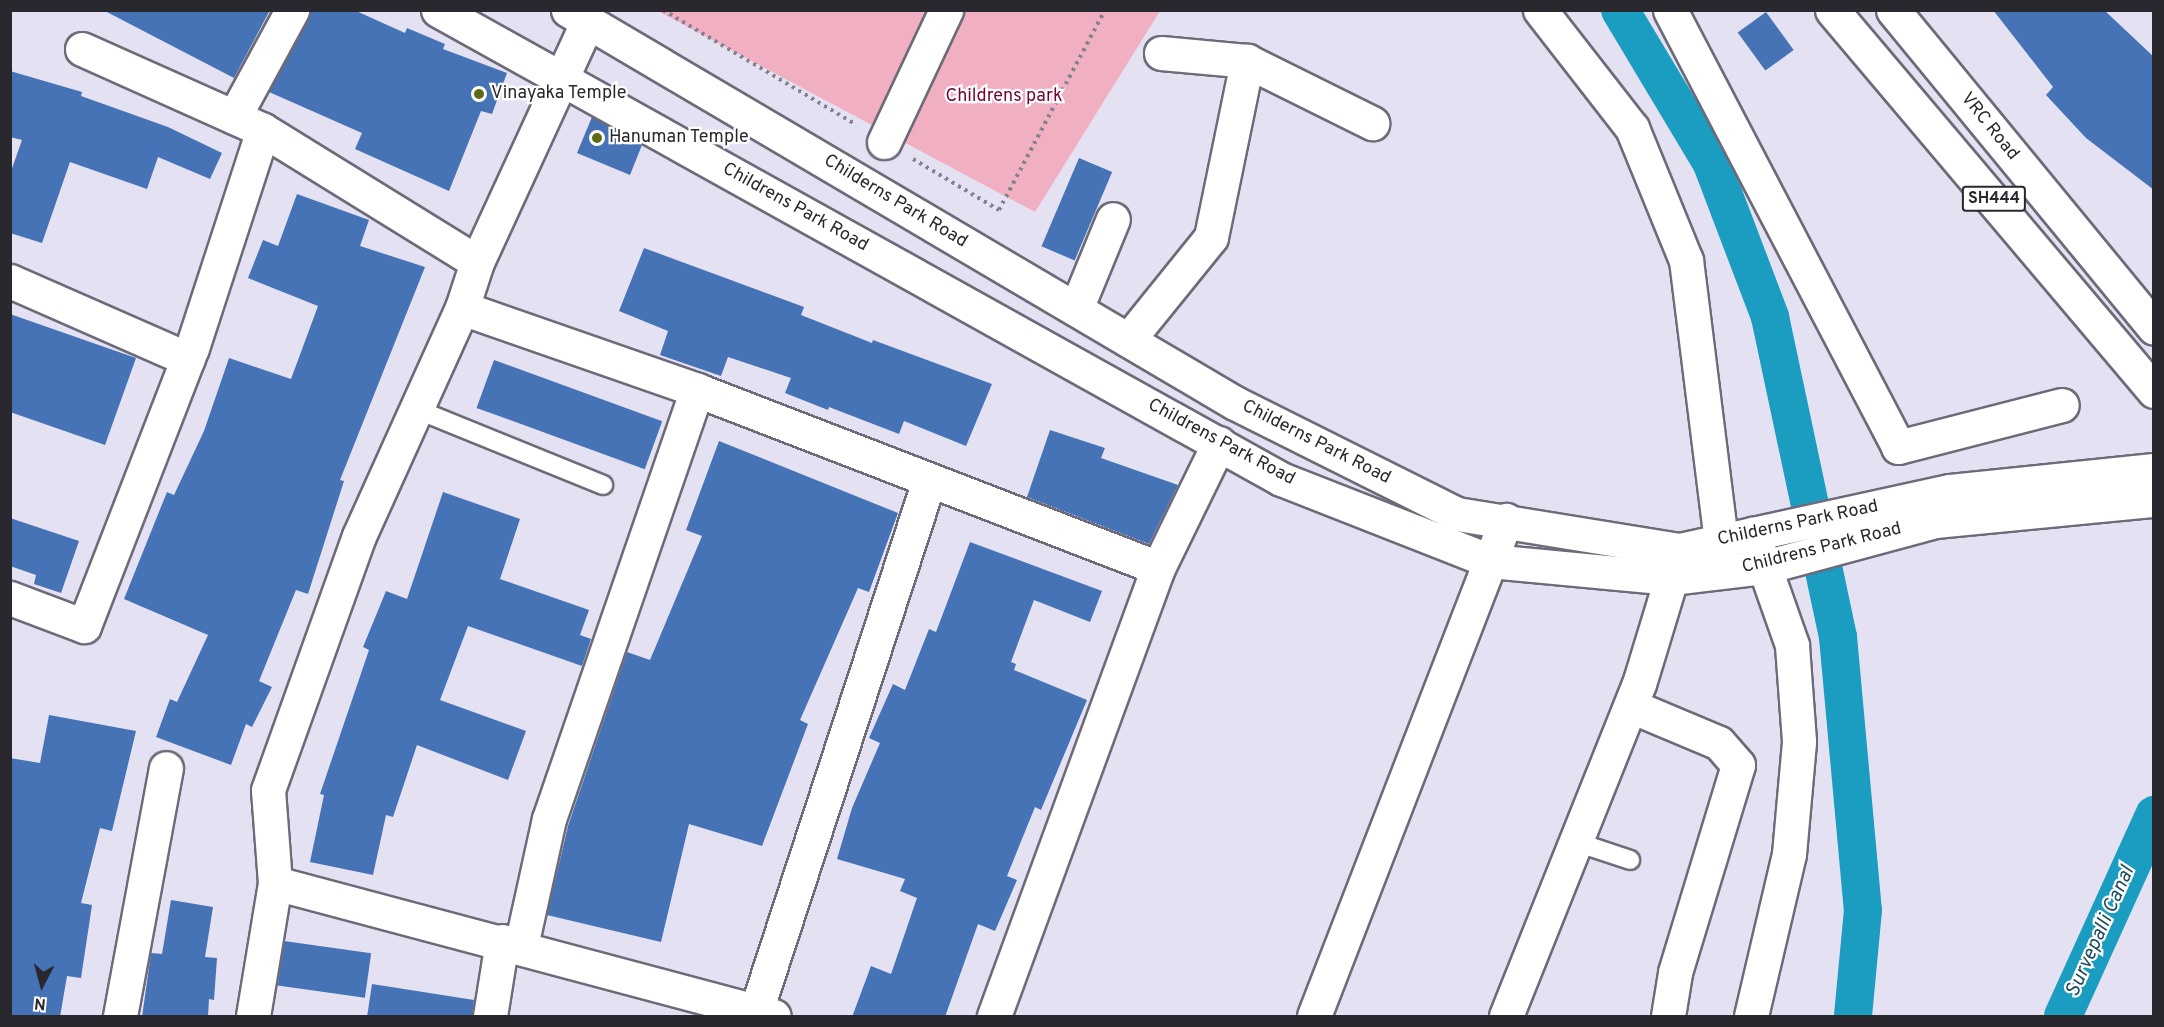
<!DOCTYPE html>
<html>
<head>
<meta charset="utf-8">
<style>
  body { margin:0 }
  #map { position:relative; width:2164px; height:1027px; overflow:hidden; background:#e4e1f2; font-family:Overpass,sans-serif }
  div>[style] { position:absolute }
  .green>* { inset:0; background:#f1b0c1 }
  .canal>* { height:38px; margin:-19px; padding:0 19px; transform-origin:19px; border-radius:19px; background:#1b9cc1 }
  .building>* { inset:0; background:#4673b5; transform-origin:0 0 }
  .path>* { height:4px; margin-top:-2px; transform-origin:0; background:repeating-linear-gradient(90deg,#84828e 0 3px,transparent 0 7.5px) }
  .roads { filter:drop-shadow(2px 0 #6d6a79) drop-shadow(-2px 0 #6d6a79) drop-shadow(0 2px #6d6a79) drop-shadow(0 -2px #6d6a79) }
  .lane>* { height:18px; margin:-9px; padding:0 9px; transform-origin:9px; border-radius:9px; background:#fff }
  .street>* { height:33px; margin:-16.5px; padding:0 16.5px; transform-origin:16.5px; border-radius:16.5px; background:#fff }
  .secondary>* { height:33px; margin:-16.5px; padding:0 16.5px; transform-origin:16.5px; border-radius:16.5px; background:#fff }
  .primary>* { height:33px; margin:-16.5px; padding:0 16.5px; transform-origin:16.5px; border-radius:16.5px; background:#fff }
  .dots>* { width:16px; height:16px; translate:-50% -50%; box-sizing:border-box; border:3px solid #fff; border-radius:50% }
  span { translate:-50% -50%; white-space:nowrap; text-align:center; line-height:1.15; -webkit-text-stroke:4.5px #fff; paint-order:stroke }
  .shield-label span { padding:2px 4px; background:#fff; border:2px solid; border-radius:4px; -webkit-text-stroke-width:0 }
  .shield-label { font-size:16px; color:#29282e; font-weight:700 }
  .poi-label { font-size:18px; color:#29282e }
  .left { translate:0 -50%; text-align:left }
  .park-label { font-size:18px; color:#750238 }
  .street-label { font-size:18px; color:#29282e }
  .water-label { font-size:20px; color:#1b4c5c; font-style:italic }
  .frame { position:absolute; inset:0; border:12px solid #29282e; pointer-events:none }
  .north { position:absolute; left:12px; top:955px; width:60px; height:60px; -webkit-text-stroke:4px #fff; paint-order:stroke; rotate:186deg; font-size:16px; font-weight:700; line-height:24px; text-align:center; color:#29282e }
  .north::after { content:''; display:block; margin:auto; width:21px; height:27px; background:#29282e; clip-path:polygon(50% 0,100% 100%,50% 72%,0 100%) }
</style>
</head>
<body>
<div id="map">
  <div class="green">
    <i style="clip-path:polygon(658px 11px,1160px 11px,1035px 212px)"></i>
  </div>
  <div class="canal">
    <i style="left:1620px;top:10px;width:179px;rotate:59.1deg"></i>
    <i style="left:1712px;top:164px;width:164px;rotate:69.2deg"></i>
    <i style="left:1770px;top:317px;width:327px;rotate:78deg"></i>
    <i style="left:1838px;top:637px;width:274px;rotate:84.8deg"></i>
    <i style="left:1863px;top:910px;width:106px;rotate:95.4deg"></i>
    <i style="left:2063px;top:1016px;width:221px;rotate:-65.6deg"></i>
  </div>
  <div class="building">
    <i style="clip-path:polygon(103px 10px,270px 10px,234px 78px)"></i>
    <i style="clip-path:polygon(311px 10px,354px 10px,405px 33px,407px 28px,445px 44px,443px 49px,507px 73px,492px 114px,481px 111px,449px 191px,355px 149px,362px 133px,269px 92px)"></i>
    <i style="clip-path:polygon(1993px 10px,2104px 10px,2154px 57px,2154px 190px,2086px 138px,2046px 95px,2053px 87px)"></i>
    <i style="left:1766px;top:12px;width:47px;height:35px;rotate:54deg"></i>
    <i style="clip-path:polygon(10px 71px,82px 92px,81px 96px,168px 127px,222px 153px,210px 179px,158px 157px,147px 189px,70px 162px,42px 243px,10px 233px,10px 174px,22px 140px,10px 137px)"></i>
    <i style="clip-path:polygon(592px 117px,642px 145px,630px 175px,577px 153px)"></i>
    <i style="left:1079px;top:158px;width:36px;height:96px;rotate:23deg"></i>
    <i style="clip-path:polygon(297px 194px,369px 220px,360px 246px,425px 267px,340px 480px,344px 481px,308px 594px,296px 590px,259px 681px,272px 687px,252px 727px,246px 724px,231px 765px,156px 737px,170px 699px,177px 702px,208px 635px,124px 599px,167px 492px,174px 495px,204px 431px,229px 358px,291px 379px,318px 306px,248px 278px,263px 240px,278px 246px)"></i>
    <i style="clip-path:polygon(644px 248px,804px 307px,801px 315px,872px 343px,873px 340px,992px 384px,966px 446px,904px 421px,899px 434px,829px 407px,828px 410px,785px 393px,791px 378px,728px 357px,721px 376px,660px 355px,668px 331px,619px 311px)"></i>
    <i style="clip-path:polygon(10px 314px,136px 358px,105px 445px,10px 412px)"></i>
    <i style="left:494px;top:360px;width:179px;height:51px;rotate:20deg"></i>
    <i style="clip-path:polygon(1050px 430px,1105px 448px,1101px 458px,1178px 485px,1149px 544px,1027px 497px)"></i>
    <i style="clip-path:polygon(719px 441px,898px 513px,869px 592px,858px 588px,800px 720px,808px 724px,762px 846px,689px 824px,661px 942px,547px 915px,568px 826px,627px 652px,650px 660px,702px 536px,686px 530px)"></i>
    <i style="clip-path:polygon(443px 492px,520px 519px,500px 579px,589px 610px,580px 635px,591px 639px,582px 666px,468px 626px,440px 700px,526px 731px,508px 780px,417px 745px,393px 817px,386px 815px,373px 875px,310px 862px,324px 795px,320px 794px,369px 650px,363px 647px,386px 591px,407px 599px)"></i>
    <i style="clip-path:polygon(10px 518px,79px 541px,61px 593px,34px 584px,36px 575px,10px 566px)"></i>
    <i style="clip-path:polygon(970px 542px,1102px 591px,1090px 622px,1034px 600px,1011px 662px,1016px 664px,1014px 670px,1087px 700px,1041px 810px,1035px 807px,1007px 876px,1017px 880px,995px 931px,978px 924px,945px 1017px,852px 1017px,871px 966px,891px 974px,917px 898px,900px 891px,905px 879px,837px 859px,852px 808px,880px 743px,869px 738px,893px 684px,905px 690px,929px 629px,936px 632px)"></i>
    <i style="clip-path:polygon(49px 715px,136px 731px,112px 831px,100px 828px,81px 903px,92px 905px,81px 978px,67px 976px,60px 1017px,10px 1017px,10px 758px,40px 763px)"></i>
    <i style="clip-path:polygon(171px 900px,213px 907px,205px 957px,217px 958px,214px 1000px,209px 999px,208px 1017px,142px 1017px,151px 953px,162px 954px)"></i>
    <i style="left:284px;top:941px;width:88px;height:45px;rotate:8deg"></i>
    <i style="clip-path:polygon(372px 984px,474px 1000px,472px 1017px,367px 1017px)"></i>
  </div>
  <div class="path">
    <i style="left:663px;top:10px;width:223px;rotate:30.7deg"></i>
    <i style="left:913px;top:159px;width:100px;rotate:30.7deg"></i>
    <i style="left:999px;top:210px;width:226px;rotate:-62.1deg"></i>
  </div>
  <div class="roads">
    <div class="lane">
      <i style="left:416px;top:409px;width:202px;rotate:22.1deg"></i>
      <i style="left:1576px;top:842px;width:57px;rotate:18.4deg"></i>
    </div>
    <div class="street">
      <i style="left:1540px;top:10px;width:150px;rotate:52.1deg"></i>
      <i style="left:1632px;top:128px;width:143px;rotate:67.8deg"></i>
      <i style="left:1686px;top:260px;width:282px;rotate:82.9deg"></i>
      <i style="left:1670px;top:10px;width:493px;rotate:62.4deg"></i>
      <i style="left:1898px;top:447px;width:169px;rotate:-14.4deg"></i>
      <i style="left:82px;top:49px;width:198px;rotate:24.1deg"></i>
      <i style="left:1161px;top:53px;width:86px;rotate:5.3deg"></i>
      <i style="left:1247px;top:61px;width:140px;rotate:26.4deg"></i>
      <i style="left:234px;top:117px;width:122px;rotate:-61.5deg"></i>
      <i style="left:884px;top:142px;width:146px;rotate:-64.8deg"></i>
      <i style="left:10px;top:281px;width:194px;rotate:23.7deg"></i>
      <i style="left:462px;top:308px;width:249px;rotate:19.2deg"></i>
      <i style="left:697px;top:390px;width:494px;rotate:21.1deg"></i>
      <i style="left:1076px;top:309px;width:97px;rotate:-67.7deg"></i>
      <i style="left:1128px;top:340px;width:132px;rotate:-51.1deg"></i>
      <i style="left:1211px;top:237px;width:180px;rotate:-78.4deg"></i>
      <i style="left:10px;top:598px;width:79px;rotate:20.7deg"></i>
      <i style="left:84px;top:626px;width:298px;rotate:-68.8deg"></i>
      <i style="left:192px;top:348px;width:229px;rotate:-72deg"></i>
      <i style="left:263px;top:130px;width:251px;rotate:31.7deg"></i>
      <i style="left:1631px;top:706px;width:95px;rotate:22.8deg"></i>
      <i style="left:1719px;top:743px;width:29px;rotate:49deg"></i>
      <i style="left:1738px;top:765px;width:217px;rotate:106.9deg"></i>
      <i style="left:1675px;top:973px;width:44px;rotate:99.2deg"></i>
      <i style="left:275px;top:883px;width:516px;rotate:14.92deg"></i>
      <i style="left:521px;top:946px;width:130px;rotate:-77.6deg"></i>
      <i style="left:549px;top:819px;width:454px;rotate:-71deg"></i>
      <i style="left:756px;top:1011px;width:558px;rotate:-71.95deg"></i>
      <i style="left:120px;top:1016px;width:252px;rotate:-79.5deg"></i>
      <i style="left:253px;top:1016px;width:135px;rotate:-80.6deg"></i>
      <i style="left:275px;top:883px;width:93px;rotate:-94.3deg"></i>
      <i style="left:268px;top:790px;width:270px;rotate:-70.3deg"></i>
      <i style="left:359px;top:536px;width:250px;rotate:-65.7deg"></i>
      <i style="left:462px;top:308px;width:48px;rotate:-71.9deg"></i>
      <i style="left:477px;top:262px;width:263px;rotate:-65.3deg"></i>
      <i style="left:490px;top:1016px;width:76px;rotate:-80.9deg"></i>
      <i style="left:994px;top:1016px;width:477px;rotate:-69.9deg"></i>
      <i style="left:1158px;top:568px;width:139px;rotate:-64deg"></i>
      <i style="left:1314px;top:1016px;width:532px;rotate:-68.84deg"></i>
      <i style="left:1506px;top:1016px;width:358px;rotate:-68.2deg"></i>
      <i style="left:1639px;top:684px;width:138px;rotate:-73.1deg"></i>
      <i style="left:1751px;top:1016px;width:166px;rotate:-76.8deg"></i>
      <i style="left:1789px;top:854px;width:113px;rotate:-84.9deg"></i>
      <i style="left:1799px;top:741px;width:96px;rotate:-94.2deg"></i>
      <i style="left:1792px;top:645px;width:118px;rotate:-109.4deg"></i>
    </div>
    <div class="secondary">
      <i style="left:438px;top:10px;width:965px;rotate:29.09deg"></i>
      <i style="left:1281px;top:479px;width:225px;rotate:21.4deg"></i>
      <i style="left:1490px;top:561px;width:182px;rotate:5.4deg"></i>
      <i style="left:1671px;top:578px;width:95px;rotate:-6.7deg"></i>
      <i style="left:1765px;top:567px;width:176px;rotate:-15.1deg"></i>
      <i style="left:1935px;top:521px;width:220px;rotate:-5.5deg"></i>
      <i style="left:568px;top:10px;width:774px;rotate:30.51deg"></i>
      <i style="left:1235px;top:403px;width:248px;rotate:26.6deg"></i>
      <i style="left:1457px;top:514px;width:225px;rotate:9.2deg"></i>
      <i style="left:1679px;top:550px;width:277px;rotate:-12.3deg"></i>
      <i style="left:1950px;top:491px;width:205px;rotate:-5.9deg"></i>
    </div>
    <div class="primary">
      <i style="left:1832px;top:10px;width:499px;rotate:49.8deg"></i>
      <i style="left:1893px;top:10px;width:411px;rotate:50.6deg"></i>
    </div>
  </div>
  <div class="dots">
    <i style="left:479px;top:94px;background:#5d6b15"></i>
    <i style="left:597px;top:138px;background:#5d6b15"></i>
  </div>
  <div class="shield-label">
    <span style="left:1994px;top:199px">SH444</span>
  </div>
  <div class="poi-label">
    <span class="left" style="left:491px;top:94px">Vinayaka Temple</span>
    <span class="left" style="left:609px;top:138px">Hanuman Temple</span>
  </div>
  <div class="park-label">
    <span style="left:1004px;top:97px">Childrens park</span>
  </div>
  <div class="street-label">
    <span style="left:1989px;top:127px;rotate:51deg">VRC Road</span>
    <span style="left:895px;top:202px;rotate:31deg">Childerns Park Road</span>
    <span style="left:795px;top:208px;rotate:29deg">Childrens Park Road</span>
    <span style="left:1221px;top:443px;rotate:28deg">Childrens Park Road</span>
    <span style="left:1316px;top:443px;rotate:27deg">Childerns Park Road</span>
    <span style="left:1798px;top:524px;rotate:-12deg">Childerns Park Road</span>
    <span style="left:1822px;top:549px;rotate:-14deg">Childrens Park Road</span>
  </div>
  <div class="water-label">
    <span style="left:2101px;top:932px;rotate:-66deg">Survepalli Canal</span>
  </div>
  <div class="frame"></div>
  <div class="north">N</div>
</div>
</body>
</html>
